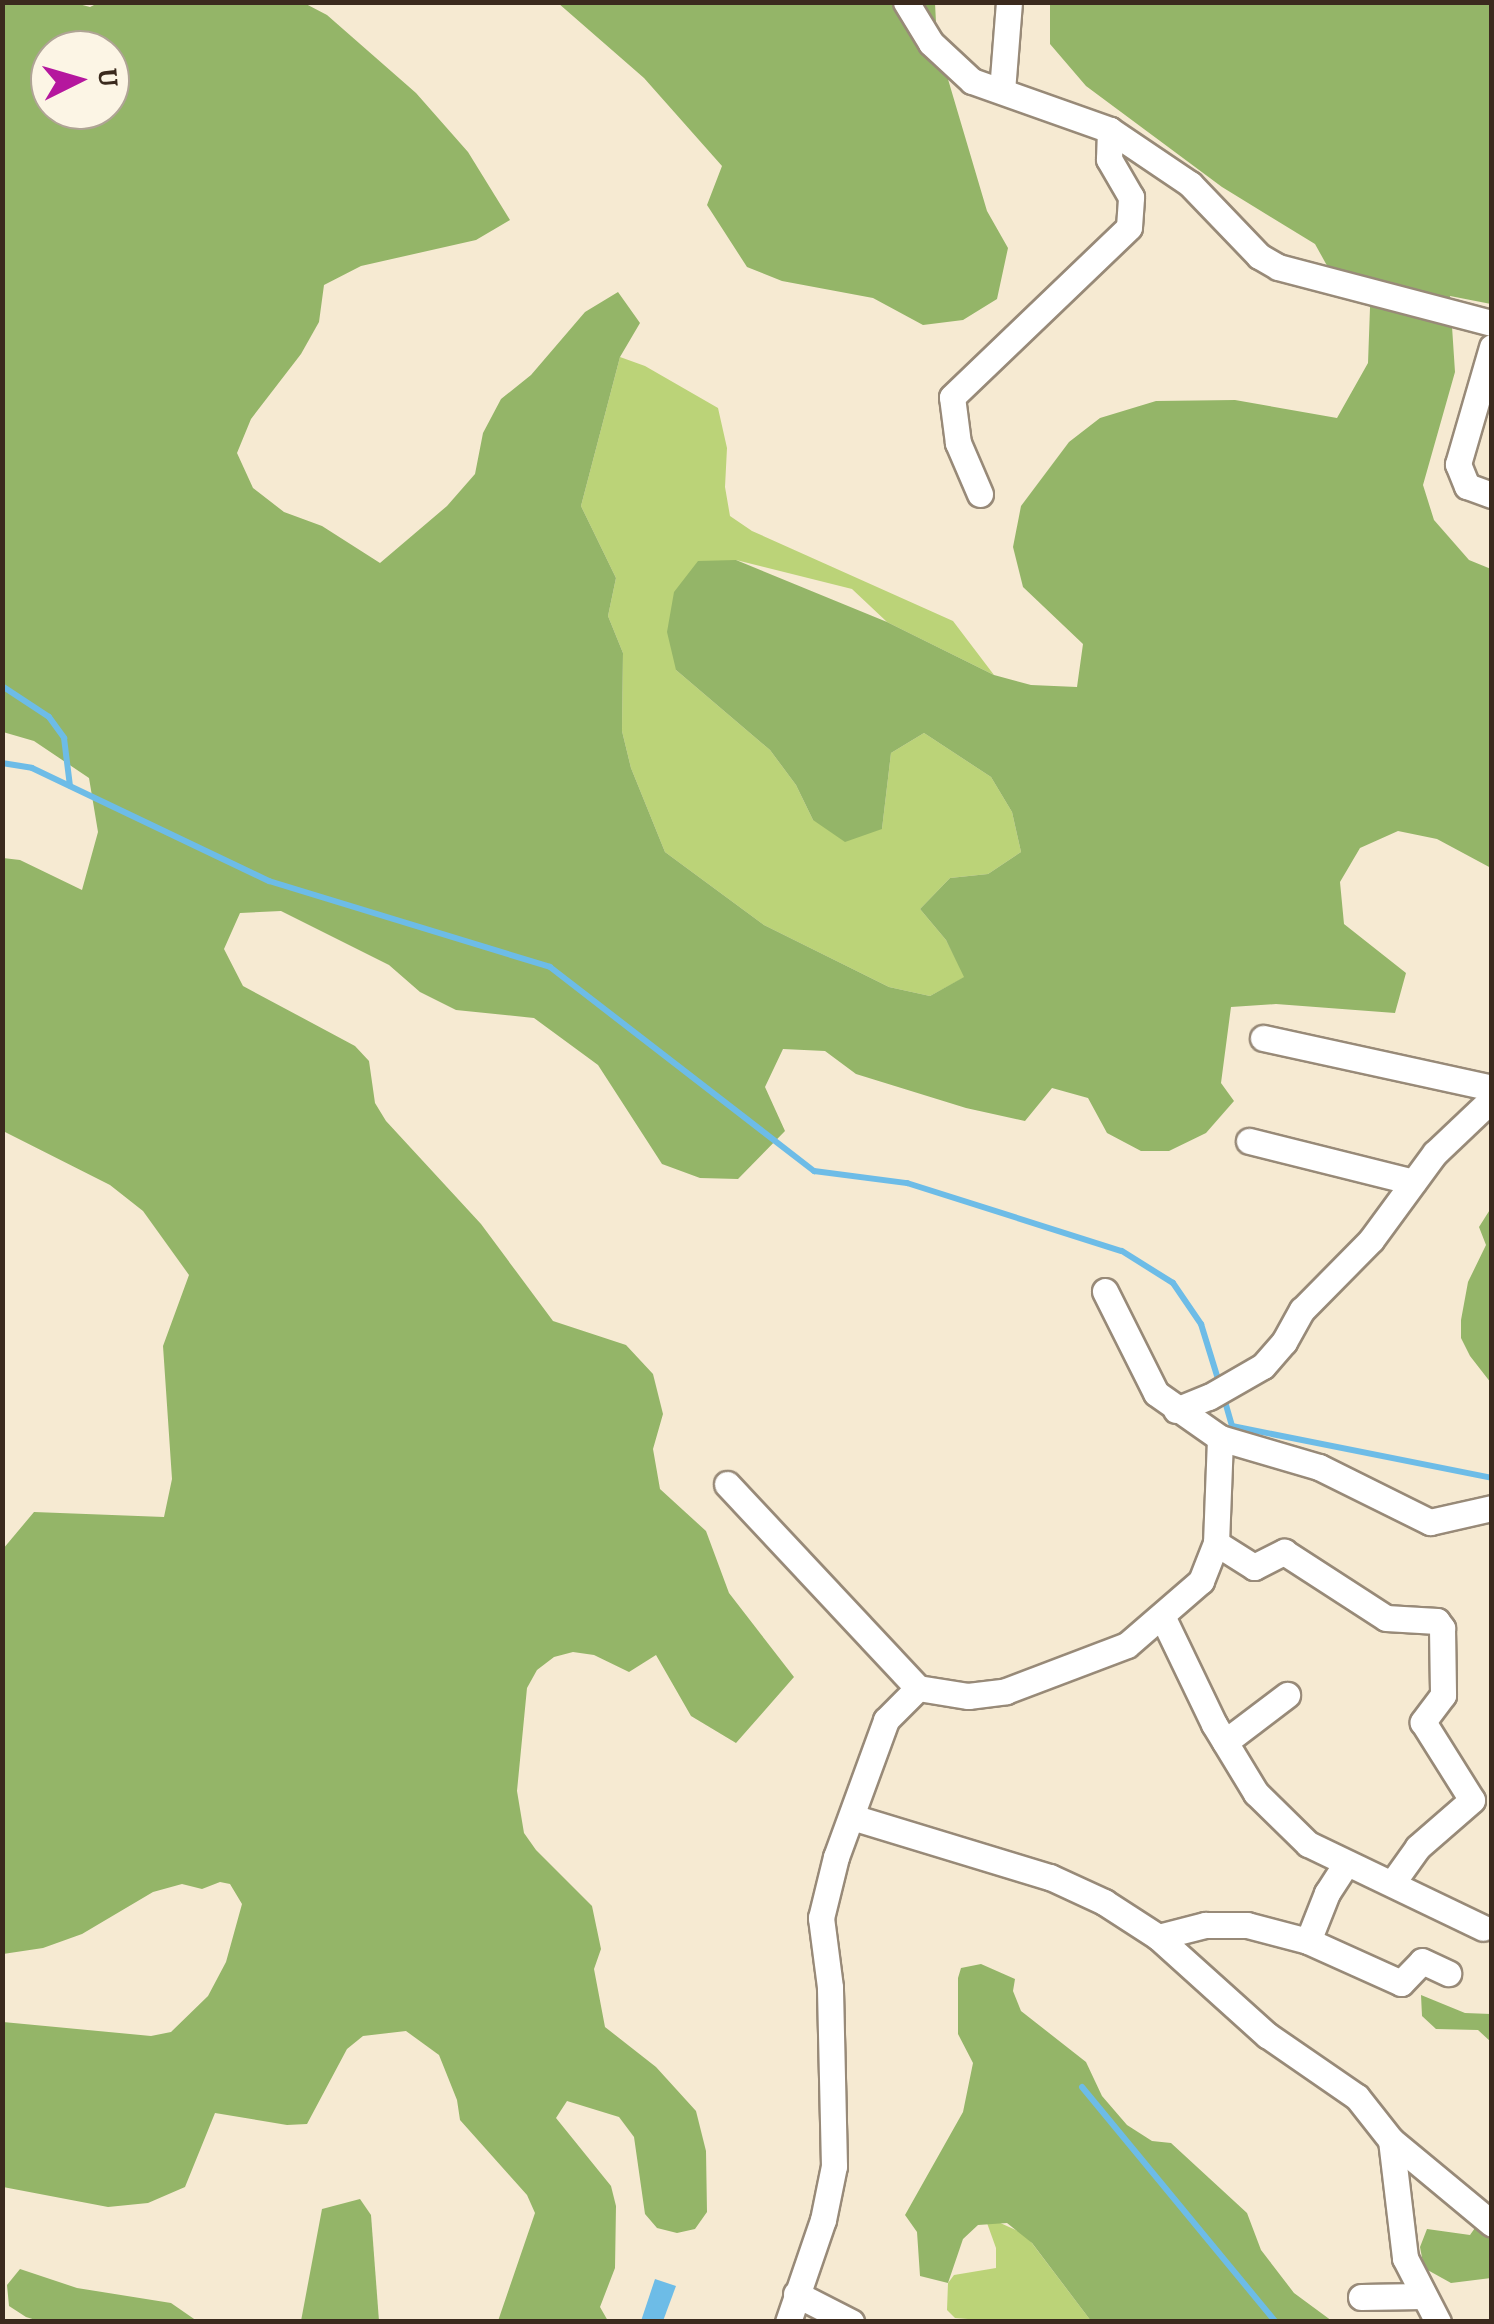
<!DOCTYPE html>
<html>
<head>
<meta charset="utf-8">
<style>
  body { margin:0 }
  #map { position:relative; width:1494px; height:2324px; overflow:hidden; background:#f6ead2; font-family:Alegreya,serif }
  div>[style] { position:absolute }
  .green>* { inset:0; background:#bbd378 }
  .forest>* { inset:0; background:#94b568 }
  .water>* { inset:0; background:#6dbce7 }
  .stream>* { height:6px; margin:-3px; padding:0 3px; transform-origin:3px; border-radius:3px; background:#6dbce7 }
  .roads { filter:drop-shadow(2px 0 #988a78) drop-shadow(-2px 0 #988a78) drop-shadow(0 2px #988a78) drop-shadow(0 -2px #988a78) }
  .minor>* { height:25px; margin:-12.5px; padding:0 12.5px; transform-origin:12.5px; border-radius:12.5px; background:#fff }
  span { translate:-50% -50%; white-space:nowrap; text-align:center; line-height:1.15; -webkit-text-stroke:8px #fcf5e5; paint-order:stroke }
  .frame { position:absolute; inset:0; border:5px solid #3b2a1e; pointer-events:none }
  .north { position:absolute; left:30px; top:30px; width:100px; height:100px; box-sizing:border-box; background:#fcf5e5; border:2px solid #afa495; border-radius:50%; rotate:85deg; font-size:28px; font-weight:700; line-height:40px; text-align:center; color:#3b2a1e }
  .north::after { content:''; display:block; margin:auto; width:35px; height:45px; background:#b5179e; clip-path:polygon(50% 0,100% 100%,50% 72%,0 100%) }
</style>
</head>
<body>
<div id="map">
  <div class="green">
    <i style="clip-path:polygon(620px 357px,645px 366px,718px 408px,727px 448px,725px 487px,730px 516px,752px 531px,953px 621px,994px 675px,887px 622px,852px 589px,736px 560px,676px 670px,770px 750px,796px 785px,813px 820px,882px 829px,891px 753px,924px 733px,991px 777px,1012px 812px,1021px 852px,988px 874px,950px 878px,920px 909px,946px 940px,965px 977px,930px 996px,889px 987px,764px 925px,665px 852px,631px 768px,622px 731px,623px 653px,608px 616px,616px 578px,581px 506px)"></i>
    <i style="clip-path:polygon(998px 2222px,1025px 2234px,1091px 2321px,994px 2321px,955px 2318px,947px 2310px,948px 2283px,954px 2275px,996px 2268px,996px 2248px,987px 2223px)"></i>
  </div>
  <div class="forest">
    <i style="clip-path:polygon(evenodd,100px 2px,304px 3px,327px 15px,416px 93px,468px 152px,510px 220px,476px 240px,361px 266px,324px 285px,319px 322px,301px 354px,251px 419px,237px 453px,253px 488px,284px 512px,322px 526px,380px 563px,447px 506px,475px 474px,483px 433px,501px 399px,531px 375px,585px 312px,618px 292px,640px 323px,620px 357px,581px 506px,616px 578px,608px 616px,623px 653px,622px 731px,631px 768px,665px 852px,764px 925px,889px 987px,930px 996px,964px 977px,946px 940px,920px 909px,950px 878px,988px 874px,1021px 852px,1012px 812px,991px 777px,924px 733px,891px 753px,882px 829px,845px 842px,813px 820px,796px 785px,770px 750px,676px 670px,667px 632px,674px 592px,698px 561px,736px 560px,887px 622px,994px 675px,1031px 685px,1077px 687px,1083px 644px,1023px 587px,1013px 547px,1021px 506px,1069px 442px,1100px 418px,1156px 401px,1235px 400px,1337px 418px,1368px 363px,1371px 280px,1330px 271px,1315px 244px,1222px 187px,1086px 86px,1050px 44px,1050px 3px,1491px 3px,1491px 304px,1450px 296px,1455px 372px,1423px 485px,1434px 520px,1469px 560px,1491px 569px,1491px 868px,1437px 839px,1398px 831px,1360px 848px,1340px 882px,1344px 924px,1406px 973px,1395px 1013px,1276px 1004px,1231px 1007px,1221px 1083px,1234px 1101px,1206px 1133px,1169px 1151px,1141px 1151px,1107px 1133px,1088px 1098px,1052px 1088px,1025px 1121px,966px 1108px,856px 1074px,825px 1051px,783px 1049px,765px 1087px,785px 1131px,738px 1179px,700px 1178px,662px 1164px,598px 1065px,534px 1018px,456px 1010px,420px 992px,389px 965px,281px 911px,240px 913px,224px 949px,243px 986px,355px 1046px,369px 1061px,375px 1103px,386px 1121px,481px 1224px,553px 1321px,626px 1345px,653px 1374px,663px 1414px,653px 1449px,660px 1489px,706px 1531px,729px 1593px,794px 1677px,736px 1743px,691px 1716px,656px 1655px,629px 1672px,594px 1655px,573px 1652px,554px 1657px,537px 1670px,527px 1688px,517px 1791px,524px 1833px,536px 1850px,592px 1906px,601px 1949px,594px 1969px,605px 2027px,656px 2067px,696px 2111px,706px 2151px,707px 2212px,695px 2229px,677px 2233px,657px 2228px,645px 2214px,634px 2137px,619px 2117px,567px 2101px,556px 2118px,611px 2186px,616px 2206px,615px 2268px,600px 2307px,608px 2321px,498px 2321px,535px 2213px,527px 2195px,460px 2120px,457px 2100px,439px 2055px,406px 2031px,363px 2036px,347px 2049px,307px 2124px,287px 2125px,215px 2113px,185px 2187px,148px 2203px,108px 2207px,3px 2187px,3px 2022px,151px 2036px,171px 2032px,208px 1996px,226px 1962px,242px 1904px,230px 1884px,220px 1882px,202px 1889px,182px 1884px,153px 1892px,82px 1934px,43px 1948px,3px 1954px,3px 1549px,34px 1512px,164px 1517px,172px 1479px,163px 1346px,189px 1275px,143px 1211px,110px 1185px,3px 1131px,3px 858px,20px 860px,82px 890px,98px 832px,89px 778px,34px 741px,3px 732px,3px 3px,75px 3px,90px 7px,100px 2px,50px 50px,110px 50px,110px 110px,50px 110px,50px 50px)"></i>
    <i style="clip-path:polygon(558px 3px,935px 3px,937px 42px,987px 211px,1008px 248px,997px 299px,963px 320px,923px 325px,873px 298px,782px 281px,747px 267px,707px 205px,722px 166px,644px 78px)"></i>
    <i style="clip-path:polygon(1491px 1208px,1491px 1383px,1470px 1356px,1461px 1338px,1461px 1320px,1468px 1282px,1486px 1245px,1479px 1227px)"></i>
    <i style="clip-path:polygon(981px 1964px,1015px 1979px,1013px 1991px,1021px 2011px,1086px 2062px,1102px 2096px,1127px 2125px,1152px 2141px,1171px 2143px,1247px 2213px,1261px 2250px,1294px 2293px,1332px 2321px,1091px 2321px,1032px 2243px,1007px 2223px,978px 2225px,963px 2239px,948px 2283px,920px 2276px,917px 2232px,905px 2215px,963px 2112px,973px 2063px,958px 2034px,958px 1978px,961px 1968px)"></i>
    <i style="clip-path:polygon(1421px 1995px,1465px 2013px,1491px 2014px,1491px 2042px,1478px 2030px,1436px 2029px,1422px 2016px)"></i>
    <i style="clip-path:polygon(360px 2199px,371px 2215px,379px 2321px,301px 2321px,322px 2209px)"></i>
    <i style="clip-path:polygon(1491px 2205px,1491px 2278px,1451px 2283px,1424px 2268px,1420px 2247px,1427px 2229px,1470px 2235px)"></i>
    <i style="clip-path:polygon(20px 2269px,77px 2288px,171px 2303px,197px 2321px,42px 2322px,26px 2317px,9px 2306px,7px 2285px)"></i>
  </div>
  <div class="water">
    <i style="clip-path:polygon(655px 2279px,676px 2286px,663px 2321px,641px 2321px)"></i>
  </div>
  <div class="stream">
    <i style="left:2px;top:686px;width:56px;rotate:33.4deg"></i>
    <i style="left:49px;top:717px;width:26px;rotate:54deg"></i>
    <i style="left:64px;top:738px;width:48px;rotate:82.9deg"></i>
    <i style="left:2px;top:763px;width:30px;rotate:9deg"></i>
    <i style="left:32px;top:768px;width:263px;rotate:25.5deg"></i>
    <i style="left:269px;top:881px;width:294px;rotate:17deg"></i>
    <i style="left:550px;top:967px;width:334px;rotate:37.7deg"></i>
    <i style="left:814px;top:1171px;width:94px;rotate:7.4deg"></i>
    <i style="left:907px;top:1183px;width:225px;rotate:17.6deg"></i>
    <i style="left:1122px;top:1251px;width:60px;rotate:32.1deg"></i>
    <i style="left:1173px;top:1283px;width:50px;rotate:55.7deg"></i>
    <i style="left:1201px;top:1324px;width:61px;rotate:72.8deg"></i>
    <i style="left:1224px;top:1398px;width:29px;rotate:74deg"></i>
    <i style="left:1232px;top:1426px;width:265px;rotate:11.3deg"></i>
    <i style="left:1082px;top:2087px;width:305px;rotate:50.5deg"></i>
  </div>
  <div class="roads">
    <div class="minor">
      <i style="left:906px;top:2px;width:48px;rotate:58.6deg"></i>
      <i style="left:931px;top:43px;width:56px;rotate:42.8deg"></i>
      <i style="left:972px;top:81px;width:146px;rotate:19.5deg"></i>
      <i style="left:1110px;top:130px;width:97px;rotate:34deg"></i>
      <i style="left:1190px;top:184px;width:100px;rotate:46.2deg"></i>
      <i style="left:1259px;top:256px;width:22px;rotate:30deg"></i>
      <i style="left:1278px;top:267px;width:221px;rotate:14.7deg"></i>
      <i style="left:1002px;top:91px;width:89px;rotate:-85.5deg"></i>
      <i style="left:1492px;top:347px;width:122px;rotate:106.2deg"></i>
      <i style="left:1458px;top:464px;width:24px;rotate:68deg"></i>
      <i style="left:1467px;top:486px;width:27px;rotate:20deg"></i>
      <i style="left:980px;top:494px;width:56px;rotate:-113.3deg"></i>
      <i style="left:958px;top:443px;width:46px;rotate:-97.4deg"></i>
      <i style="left:952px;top:397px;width:245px;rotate:-43.8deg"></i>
      <i style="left:1129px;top:227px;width:30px;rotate:-86deg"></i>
      <i style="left:1131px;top:197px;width:44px;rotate:-120.1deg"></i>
      <i style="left:1109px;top:159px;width:29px;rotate:-88deg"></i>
      <i style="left:1263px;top:1038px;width:234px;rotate:12.3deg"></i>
      <i style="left:1249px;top:1141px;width:169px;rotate:14deg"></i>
      <i style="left:1176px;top:1410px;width:35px;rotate:-22deg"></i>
      <i style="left:1209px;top:1397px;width:62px;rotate:-29.9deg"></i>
      <i style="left:1263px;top:1366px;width:32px;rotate:-49deg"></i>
      <i style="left:1284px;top:1342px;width:37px;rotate:-61deg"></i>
      <i style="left:1302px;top:1310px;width:98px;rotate:-45.4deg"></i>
      <i style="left:1371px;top:1240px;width:108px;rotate:-53.7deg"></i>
      <i style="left:1435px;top:1153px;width:79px;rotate:-43.5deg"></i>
      <i style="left:1220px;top:1438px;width:103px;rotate:16.3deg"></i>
      <i style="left:1319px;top:1467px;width:124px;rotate:26.4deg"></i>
      <i style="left:1430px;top:1522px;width:64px;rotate:-12.7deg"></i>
      <i style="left:727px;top:1484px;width:279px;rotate:46.9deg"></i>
      <i style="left:1216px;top:1543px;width:45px;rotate:32.3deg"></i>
      <i style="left:1254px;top:1567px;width:34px;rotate:-27deg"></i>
      <i style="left:1284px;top:1552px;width:121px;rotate:32.9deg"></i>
      <i style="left:1386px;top:1618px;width:51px;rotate:3.4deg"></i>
      <i style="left:1437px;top:1621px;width:9px;rotate:54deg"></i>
      <i style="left:1442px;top:1628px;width:67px;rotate:89.1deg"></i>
      <i style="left:1443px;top:1695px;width:34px;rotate:127deg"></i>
      <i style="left:1423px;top:1722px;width:92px;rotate:57.9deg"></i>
      <i style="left:1472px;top:1800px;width:72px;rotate:139deg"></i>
      <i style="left:1418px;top:1847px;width:43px;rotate:125.5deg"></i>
      <i style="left:1163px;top:1618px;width:118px;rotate:64.3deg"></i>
      <i style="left:1214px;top:1724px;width:81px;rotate:58.7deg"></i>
      <i style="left:1256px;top:1793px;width:73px;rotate:44.4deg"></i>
      <i style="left:1308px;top:1844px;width:194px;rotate:25.6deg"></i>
      <i style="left:1225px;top:1742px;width:78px;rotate:-37.2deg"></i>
      <i style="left:852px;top:1817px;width:207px;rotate:16.9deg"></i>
      <i style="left:1050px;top:1877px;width:60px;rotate:24.8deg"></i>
      <i style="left:1104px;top:1902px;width:64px;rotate:32.9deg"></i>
      <i style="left:1158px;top:1937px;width:147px;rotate:42deg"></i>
      <i style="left:1267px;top:2035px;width:109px;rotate:34.6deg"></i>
      <i style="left:1357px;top:2097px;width:55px;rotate:51.7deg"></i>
      <i style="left:1391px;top:2140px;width:119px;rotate:83.2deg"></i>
      <i style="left:1405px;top:2258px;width:72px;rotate:62.7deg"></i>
      <i style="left:1158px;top:1937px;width:49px;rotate:-14.3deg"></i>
      <i style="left:1205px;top:1925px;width:42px"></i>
      <i style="left:1247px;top:1925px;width:63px;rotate:14.7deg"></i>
      <i style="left:1308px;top:1941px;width:52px;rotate:-68.4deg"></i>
      <i style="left:1327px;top:1893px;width:35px;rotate:-57deg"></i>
      <i style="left:1308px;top:1941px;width:102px;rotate:24.3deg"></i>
      <i style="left:1401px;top:1983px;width:30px;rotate:-46deg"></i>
      <i style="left:1422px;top:1961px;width:29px;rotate:25deg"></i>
      <i style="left:1391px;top:2140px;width:131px;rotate:39.7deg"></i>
      <i style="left:796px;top:2294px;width:62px;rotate:27deg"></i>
      <i style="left:1361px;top:2297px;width:62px;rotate:-0.9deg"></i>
      <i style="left:788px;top:2322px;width:108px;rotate:-71.1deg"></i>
      <i style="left:823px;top:2220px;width:55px;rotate:-78.5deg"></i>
      <i style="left:834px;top:2166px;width:179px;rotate:-91.3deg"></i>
      <i style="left:830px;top:1987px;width:70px;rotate:-97.4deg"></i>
      <i style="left:821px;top:1918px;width:63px;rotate:-76.2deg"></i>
      <i style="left:836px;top:1857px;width:146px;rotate:-69.9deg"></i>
      <i style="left:886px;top:1720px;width:45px;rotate:-45deg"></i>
      <i style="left:918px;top:1688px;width:51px;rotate:9.1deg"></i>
      <i style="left:968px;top:1696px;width:38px;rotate:-7deg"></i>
      <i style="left:1006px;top:1691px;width:129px;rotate:-20.8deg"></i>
      <i style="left:1127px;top:1645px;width:98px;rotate:-40.9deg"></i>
      <i style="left:1201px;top:1581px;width:41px;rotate:-68.5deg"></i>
      <i style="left:1216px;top:1543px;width:105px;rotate:-87.8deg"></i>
      <i style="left:1220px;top:1438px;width:78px;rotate:-144.9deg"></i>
      <i style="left:1156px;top:1393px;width:114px;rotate:-116.6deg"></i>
    </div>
  </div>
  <div class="frame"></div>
  <div class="north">U</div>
</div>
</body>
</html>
